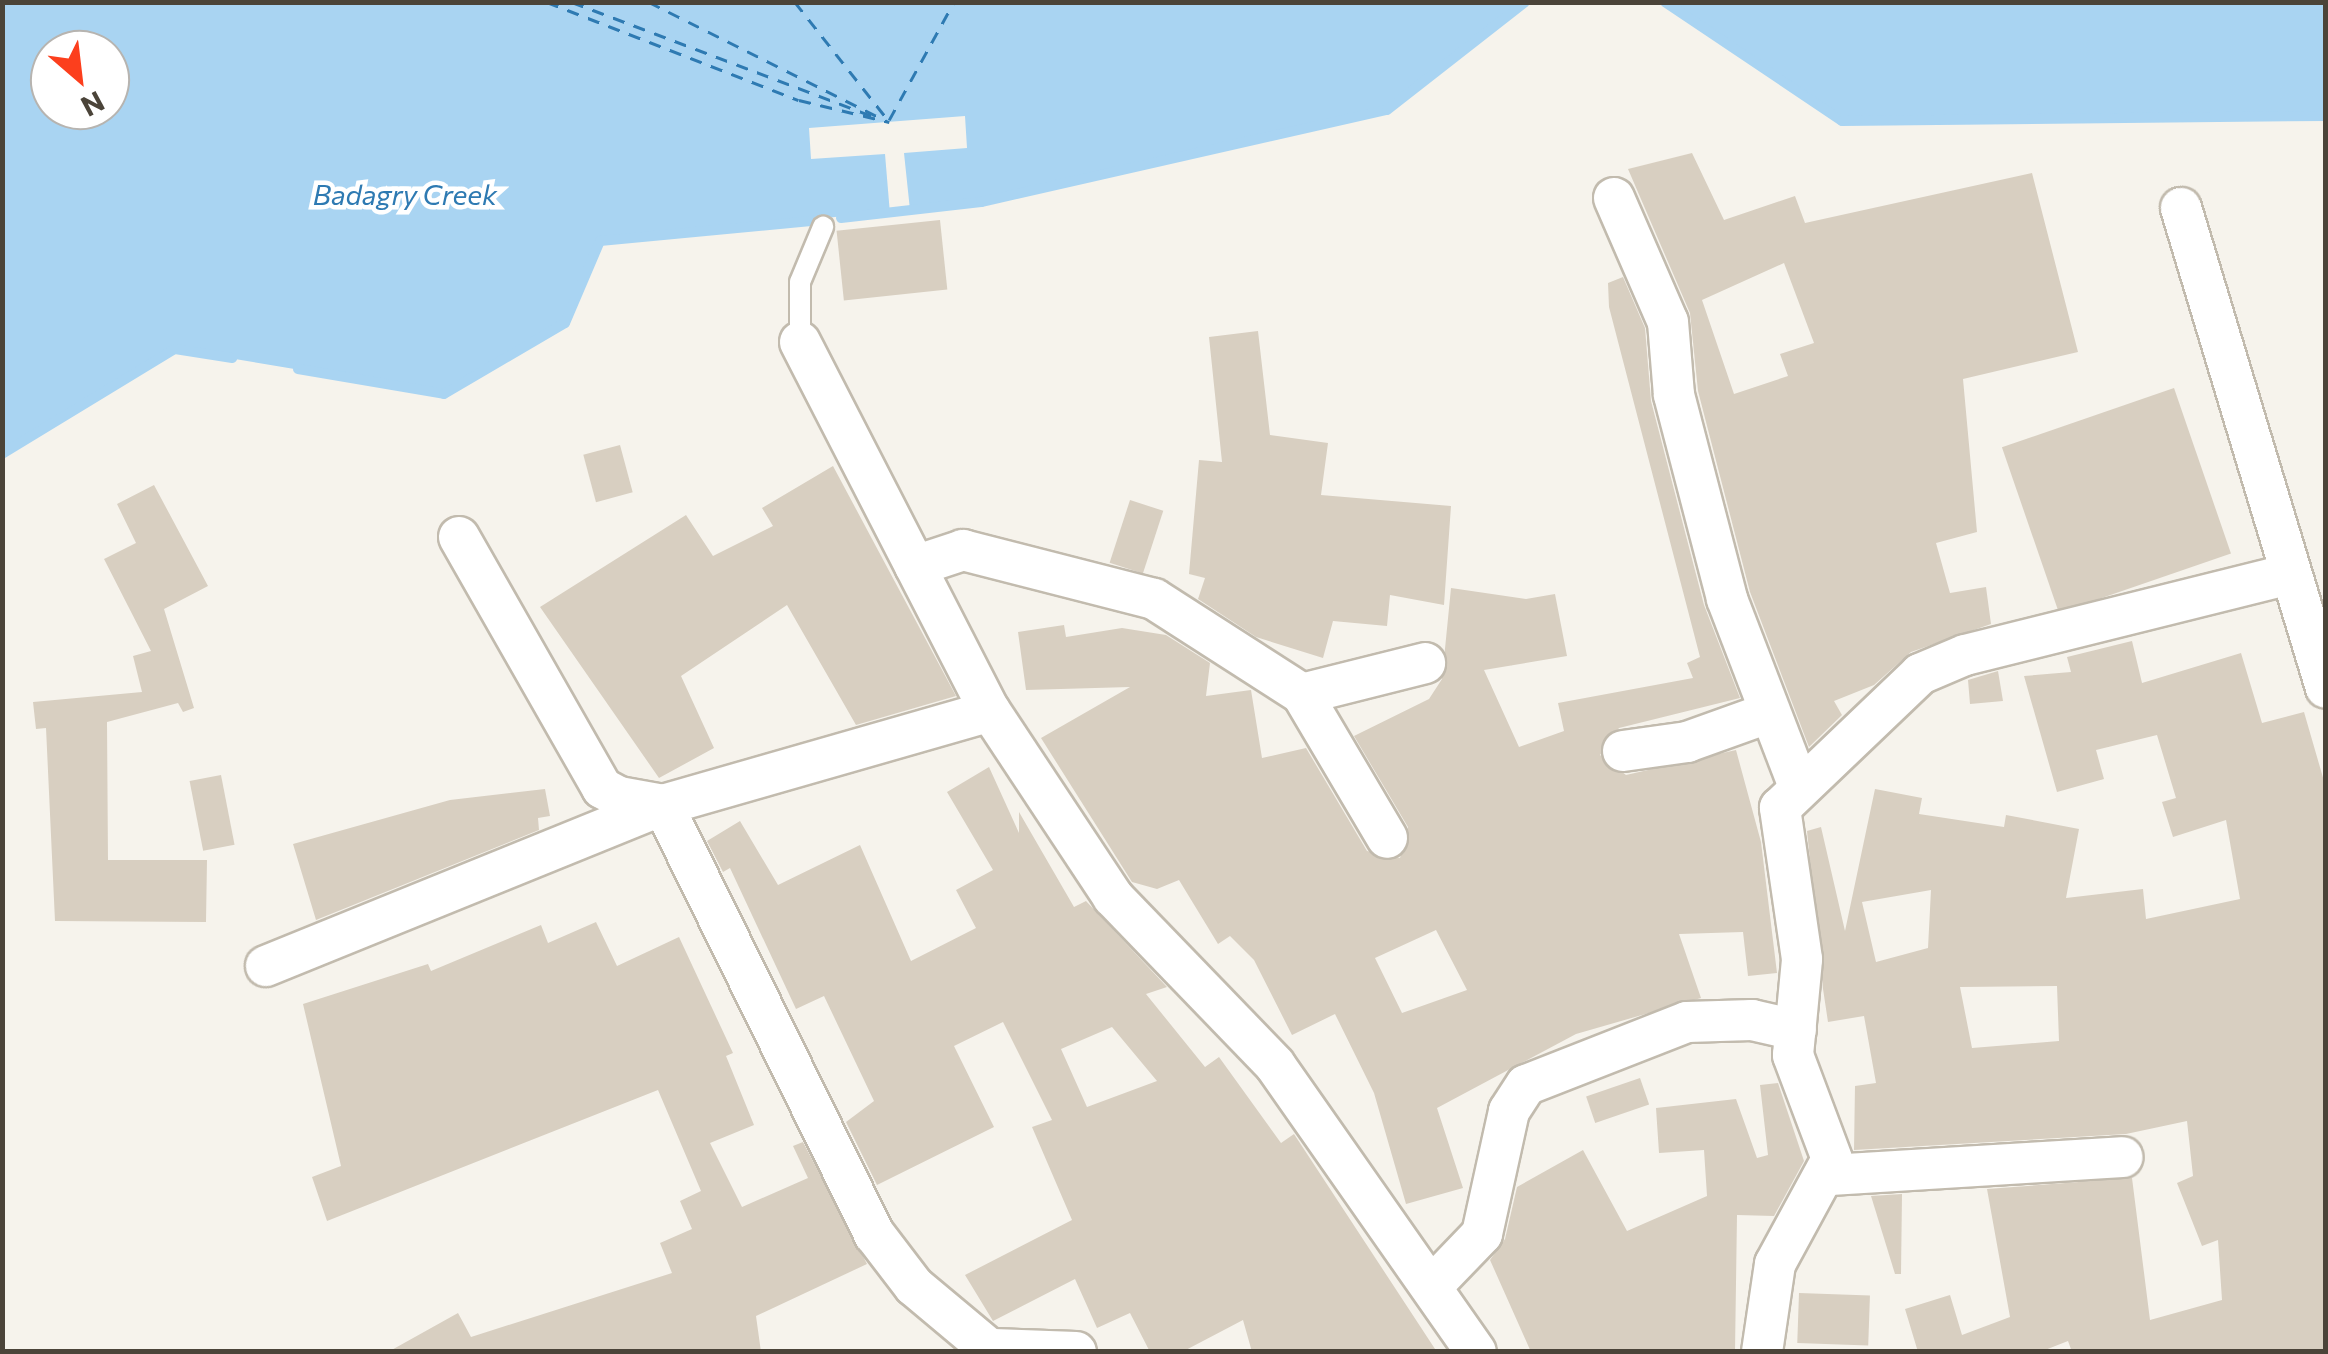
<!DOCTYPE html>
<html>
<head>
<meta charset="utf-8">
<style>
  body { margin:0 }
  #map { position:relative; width:2328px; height:1354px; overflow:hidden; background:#f6f3ec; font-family:Commissioner,sans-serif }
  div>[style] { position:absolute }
  .water>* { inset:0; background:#a9d4f2 }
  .pier>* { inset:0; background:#f6f3ec }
  .stream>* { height:10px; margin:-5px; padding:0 5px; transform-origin:5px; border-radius:5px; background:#a9d4f2 }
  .ferry>* { height:2.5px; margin-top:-1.25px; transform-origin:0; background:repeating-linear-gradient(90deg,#2e7ab2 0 12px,transparent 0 22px) }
  .building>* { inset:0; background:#d8cfc1; transform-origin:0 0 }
  .roads { filter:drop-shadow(2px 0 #c2bbae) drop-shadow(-2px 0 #c2bbae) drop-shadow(0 2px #c2bbae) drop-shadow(0 -2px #c2bbae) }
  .service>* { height:20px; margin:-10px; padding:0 10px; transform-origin:10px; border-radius:10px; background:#fff }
  .minor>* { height:40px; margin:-20px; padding:0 20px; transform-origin:20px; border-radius:20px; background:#fff }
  span { translate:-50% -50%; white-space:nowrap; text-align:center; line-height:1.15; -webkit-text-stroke:9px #fff; paint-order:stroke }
  .water-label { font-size:28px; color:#2e7ab2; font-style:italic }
  .frame { position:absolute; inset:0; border:5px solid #4b4439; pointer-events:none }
  .north { position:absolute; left:30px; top:30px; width:100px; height:100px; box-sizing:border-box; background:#fff; border:2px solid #b7b4b0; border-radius:50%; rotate:152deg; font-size:28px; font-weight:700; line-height:40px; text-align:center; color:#4b4439 }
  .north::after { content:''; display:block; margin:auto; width:35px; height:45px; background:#fc3f1d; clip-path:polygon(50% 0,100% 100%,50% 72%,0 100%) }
</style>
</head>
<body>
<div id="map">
  <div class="water">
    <i style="clip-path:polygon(evenodd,3px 3px,1525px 3px,1387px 110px,981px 202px,600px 241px,565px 323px,444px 394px,175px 349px,3px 454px,3px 3px,50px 50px,110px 50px,110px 110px,50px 110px,50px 50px)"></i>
    <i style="clip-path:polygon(1665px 3px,2325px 3px,2325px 116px,1842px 121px)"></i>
  </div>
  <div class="pier">
    <i style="clip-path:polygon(965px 116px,967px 148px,904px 153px,910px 210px,890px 214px,885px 154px,811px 159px,809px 128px)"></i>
  </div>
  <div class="stream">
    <i style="left:1665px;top:2px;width:213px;rotate:33.9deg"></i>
    <i style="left:1842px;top:121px;width:484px;rotate:-0.6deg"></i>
    <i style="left:841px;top:218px;width:141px;rotate:-6.5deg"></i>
    <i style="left:981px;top:202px;width:416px;rotate:-12.8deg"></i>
    <i style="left:1387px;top:110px;width:175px;rotate:-38deg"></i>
    <i style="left:298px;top:369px;width:148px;rotate:9.7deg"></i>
    <i style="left:444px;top:394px;width:140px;rotate:-30.4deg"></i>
    <i style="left:565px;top:323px;width:89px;rotate:-66.9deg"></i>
    <i style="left:600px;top:241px;width:225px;rotate:-5.4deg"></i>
    <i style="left:2px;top:454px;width:202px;rotate:-31.3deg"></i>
    <i style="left:175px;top:349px;width:58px;rotate:9deg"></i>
  </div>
  <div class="ferry">
    <i style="left:547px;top:2px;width:270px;rotate:21.3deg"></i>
    <i style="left:799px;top:100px;width:93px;rotate:13.7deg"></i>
    <i style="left:572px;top:2px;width:327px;rotate:20.8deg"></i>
    <i style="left:649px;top:2px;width:266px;rotate:26.6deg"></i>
    <i style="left:795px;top:2px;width:145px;rotate:51.7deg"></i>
    <i style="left:889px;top:120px;width:135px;rotate:-61.2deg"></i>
  </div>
  <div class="building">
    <i style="clip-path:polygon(evenodd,1692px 153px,1724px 220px,1795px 196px,1805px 223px,2032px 173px,2078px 352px,1963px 379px,1977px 532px,1936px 543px,1950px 593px,1986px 587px,1991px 624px,1911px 652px,1874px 685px,1834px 701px,1842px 715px,1809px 747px,1750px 592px,1698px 391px,1690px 313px,1628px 169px,1692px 153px,1784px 263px,1814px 343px,1780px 354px,1788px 376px,1734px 394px,1702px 300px,1784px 263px)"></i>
    <i style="left:940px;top:220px;width:70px;height:104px;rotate:84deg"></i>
    <i style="clip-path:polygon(evenodd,1623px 277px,1645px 328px,1651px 401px,1704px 605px,1740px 698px,1619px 728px,1600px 755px,1626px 775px,1736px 750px,1761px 842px,1777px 973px,1748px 976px,1743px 932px,1679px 934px,1701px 998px,1576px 1034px,1437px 1108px,1463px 1188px,1406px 1204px,1374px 1093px,1335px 1014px,1292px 1035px,1254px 960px,1230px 936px,1218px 944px,1179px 880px,1157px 889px,1132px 882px,1041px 738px,1130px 687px,1026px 690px,1018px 632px,1064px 625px,1066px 637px,1122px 628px,1166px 635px,1210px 663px,1206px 696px,1251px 690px,1262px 758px,1306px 748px,1367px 851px,1400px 858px,1408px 827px,1354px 736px,1429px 699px,1442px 679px,1451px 588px,1526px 599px,1555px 594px,1567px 656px,1484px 670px,1519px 747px,1564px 731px,1558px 703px,1693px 678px,1687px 663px,1700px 657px,1609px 307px,1608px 283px,1623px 277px,1436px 930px,1467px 990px,1402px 1013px,1375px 958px,1436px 930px)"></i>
    <i style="clip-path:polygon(1258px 331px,1270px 435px,1328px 443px,1321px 495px,1451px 506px,1444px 605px,1390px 595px,1387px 626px,1333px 621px,1323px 658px,1256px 637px,1198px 599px,1205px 578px,1189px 574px,1199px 460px,1222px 462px,1209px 337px)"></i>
    <i style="left:2174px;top:388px;width:175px;height:182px;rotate:71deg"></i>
    <i style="left:620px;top:445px;width:49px;height:38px;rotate:75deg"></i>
    <i style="clip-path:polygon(833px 466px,956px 696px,856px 725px,787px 605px,681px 676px,714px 748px,659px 778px,540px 607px,686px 515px,713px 556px,773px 526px,762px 508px)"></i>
    <i style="clip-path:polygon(154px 485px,208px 586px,164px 609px,194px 708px,183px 712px,178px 703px,107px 722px,108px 860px,207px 860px,206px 922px,55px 921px,46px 728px,36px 729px,33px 702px,142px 692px,133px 656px,151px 651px,104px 559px,136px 543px,117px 504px)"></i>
    <i style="left:1130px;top:500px;width:35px;height:66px;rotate:18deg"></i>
    <i style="clip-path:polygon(evenodd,2132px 641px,2142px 683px,2241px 653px,2262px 723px,2304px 712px,2326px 788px,2326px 1352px,2072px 1352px,2068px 1341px,2040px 1352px,1918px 1352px,1905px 1309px,1950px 1295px,1962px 1335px,2010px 1317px,1987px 1189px,2132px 1178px,2150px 1320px,2222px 1300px,2218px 1240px,2202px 1246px,2177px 1183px,2193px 1176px,2187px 1121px,2126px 1134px,1854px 1150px,1855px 1086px,1876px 1083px,1864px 1016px,1828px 1022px,1823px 989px,1807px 831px,1821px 827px,1845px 931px,1875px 789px,1922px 798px,1919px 814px,2004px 827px,2006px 815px,2079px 829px,2066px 898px,2143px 889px,2146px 919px,2240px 899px,2226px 820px,2173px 837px,2162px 802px,2176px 798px,2157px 735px,2096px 750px,2104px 779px,2057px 792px,2024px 676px,2071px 672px,2067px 657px,2132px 641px,1931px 890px,1928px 948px,1876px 962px,1862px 902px,1931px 890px,2132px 641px,2057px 986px,2059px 1041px,1972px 1048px,1960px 987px,2057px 986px)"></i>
    <i style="clip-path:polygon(1998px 671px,2003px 701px,1970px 704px,1968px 680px)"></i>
    <i style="clip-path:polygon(evenodd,989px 767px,1019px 833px,1019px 812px,1074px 907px,1086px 901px,1167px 987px,1146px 994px,1205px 1067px,1219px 1057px,1281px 1143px,1294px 1134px,1437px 1352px,1252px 1352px,1243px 1320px,1182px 1352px,1150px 1352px,1130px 1313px,1097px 1328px,1075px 1279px,993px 1321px,965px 1275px,1072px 1220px,1032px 1127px,1052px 1120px,1003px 1022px,954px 1046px,994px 1127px,877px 1185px,846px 1122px,874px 1101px,824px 996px,796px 1009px,730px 868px,723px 872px,707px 841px,740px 821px,778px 885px,860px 845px,911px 961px,976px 928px,956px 890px,993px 870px,947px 792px,989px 767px,1112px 1027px,1157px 1081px,1087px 1107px,1061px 1049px,1112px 1027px)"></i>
    <i style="left:221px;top:775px;width:71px;height:32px;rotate:79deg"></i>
    <i style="clip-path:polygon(545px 789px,550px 816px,538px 818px,539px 830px,316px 920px,293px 844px,450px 800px)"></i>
    <i style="clip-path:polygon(596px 922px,617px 966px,679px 937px,733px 1053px,726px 1056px,754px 1125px,710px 1143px,742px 1207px,808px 1178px,793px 1146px,803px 1142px,867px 1264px,756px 1316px,761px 1352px,388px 1352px,458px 1313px,471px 1337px,672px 1273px,660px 1243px,692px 1229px,680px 1201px,701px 1191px,658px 1090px,327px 1221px,312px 1177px,341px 1166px,303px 1004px,428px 964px,431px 971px,541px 925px,548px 943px)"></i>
    <i style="left:1640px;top:1078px;width:28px;height:57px;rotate:71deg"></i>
    <i style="clip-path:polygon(1778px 1083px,1804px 1161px,1774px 1216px,1737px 1215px,1735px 1352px,1531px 1352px,1490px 1260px,1505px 1239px,1517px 1187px,1583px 1150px,1627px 1231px,1707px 1196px,1704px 1150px,1659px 1153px,1656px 1108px,1736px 1099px,1757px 1158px,1768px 1155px,1760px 1085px)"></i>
    <i style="clip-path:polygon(1902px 1194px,1901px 1274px,1895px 1274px,1871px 1196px)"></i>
    <i style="left:1799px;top:1293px;width:71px;height:50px;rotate:2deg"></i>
  </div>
  <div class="roads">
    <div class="service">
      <i style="left:800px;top:342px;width:60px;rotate:-90deg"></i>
      <i style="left:800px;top:282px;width:60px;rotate:-67.3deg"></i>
    </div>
    <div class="minor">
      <i style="left:1614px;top:198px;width:135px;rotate:66.5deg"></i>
      <i style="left:1668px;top:322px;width:73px;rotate:85.3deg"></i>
      <i style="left:1674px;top:395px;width:211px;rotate:75.4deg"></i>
      <i style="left:1727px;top:599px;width:198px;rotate:69deg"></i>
      <i style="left:2181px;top:208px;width:501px;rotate:73.19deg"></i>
      <i style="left:800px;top:342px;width:415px;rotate:62.8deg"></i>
      <i style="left:990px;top:711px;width:223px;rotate:56.5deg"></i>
      <i style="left:1113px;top:897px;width:233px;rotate:46deg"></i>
      <i style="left:1275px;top:1065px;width:350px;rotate:55deg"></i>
      <i style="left:459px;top:537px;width:289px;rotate:60.3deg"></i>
      <i style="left:602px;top:788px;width:19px;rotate:28deg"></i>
      <i style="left:619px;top:797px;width:45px;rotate:10.3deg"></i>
      <i style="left:663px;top:805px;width:340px;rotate:-16deg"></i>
      <i style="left:915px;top:566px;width:51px;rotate:-18.4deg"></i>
      <i style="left:963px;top:550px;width:197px;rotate:14.4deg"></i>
      <i style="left:1154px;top:599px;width:176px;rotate:32.7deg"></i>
      <i style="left:1302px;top:694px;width:167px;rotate:59.4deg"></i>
      <i style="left:1302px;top:694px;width:127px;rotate:-14.1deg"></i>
      <i style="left:1623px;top:751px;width:65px;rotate:-8deg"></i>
      <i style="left:1687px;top:742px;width:86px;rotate:-19.7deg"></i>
      <i style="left:266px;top:966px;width:428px;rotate:-22.1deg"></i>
      <i style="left:663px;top:805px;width:479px;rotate:63.8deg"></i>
      <i style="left:875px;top:1235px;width:64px;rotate:52.6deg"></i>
      <i style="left:914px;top:1286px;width:103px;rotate:39.9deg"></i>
      <i style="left:1830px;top:1175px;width:293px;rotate:-3.5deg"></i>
      <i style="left:1432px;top:1286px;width:72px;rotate:-46.1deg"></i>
      <i style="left:1482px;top:1234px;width:126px;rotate:-77.6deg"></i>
      <i style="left:1509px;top:1111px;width:31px;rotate:-57deg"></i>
      <i style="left:1526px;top:1085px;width:173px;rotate:-21.4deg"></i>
      <i style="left:1687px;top:1022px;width:65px;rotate:-1.8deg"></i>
      <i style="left:1752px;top:1020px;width:45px;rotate:12.8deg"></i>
      <i style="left:993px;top:1349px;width:83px;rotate:2.1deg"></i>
      <i style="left:1762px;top:1352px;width:89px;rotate:-81.6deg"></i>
      <i style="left:1775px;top:1264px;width:119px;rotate:-61.5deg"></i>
      <i style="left:1832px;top:1159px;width:111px;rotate:-110.6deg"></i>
      <i style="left:1793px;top:1055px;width:96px;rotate:-84.6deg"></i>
      <i style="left:1802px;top:959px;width:153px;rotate:-98.3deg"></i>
      <i style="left:1780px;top:808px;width:194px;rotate:-43.7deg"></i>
      <i style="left:1920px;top:674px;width:49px;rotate:-22.9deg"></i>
      <i style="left:1965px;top:655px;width:330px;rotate:-14deg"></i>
    </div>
  </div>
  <div class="water-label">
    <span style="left:405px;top:194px">Badagry Creek</span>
  </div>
  <div class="frame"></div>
  <div class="north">N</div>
</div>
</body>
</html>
